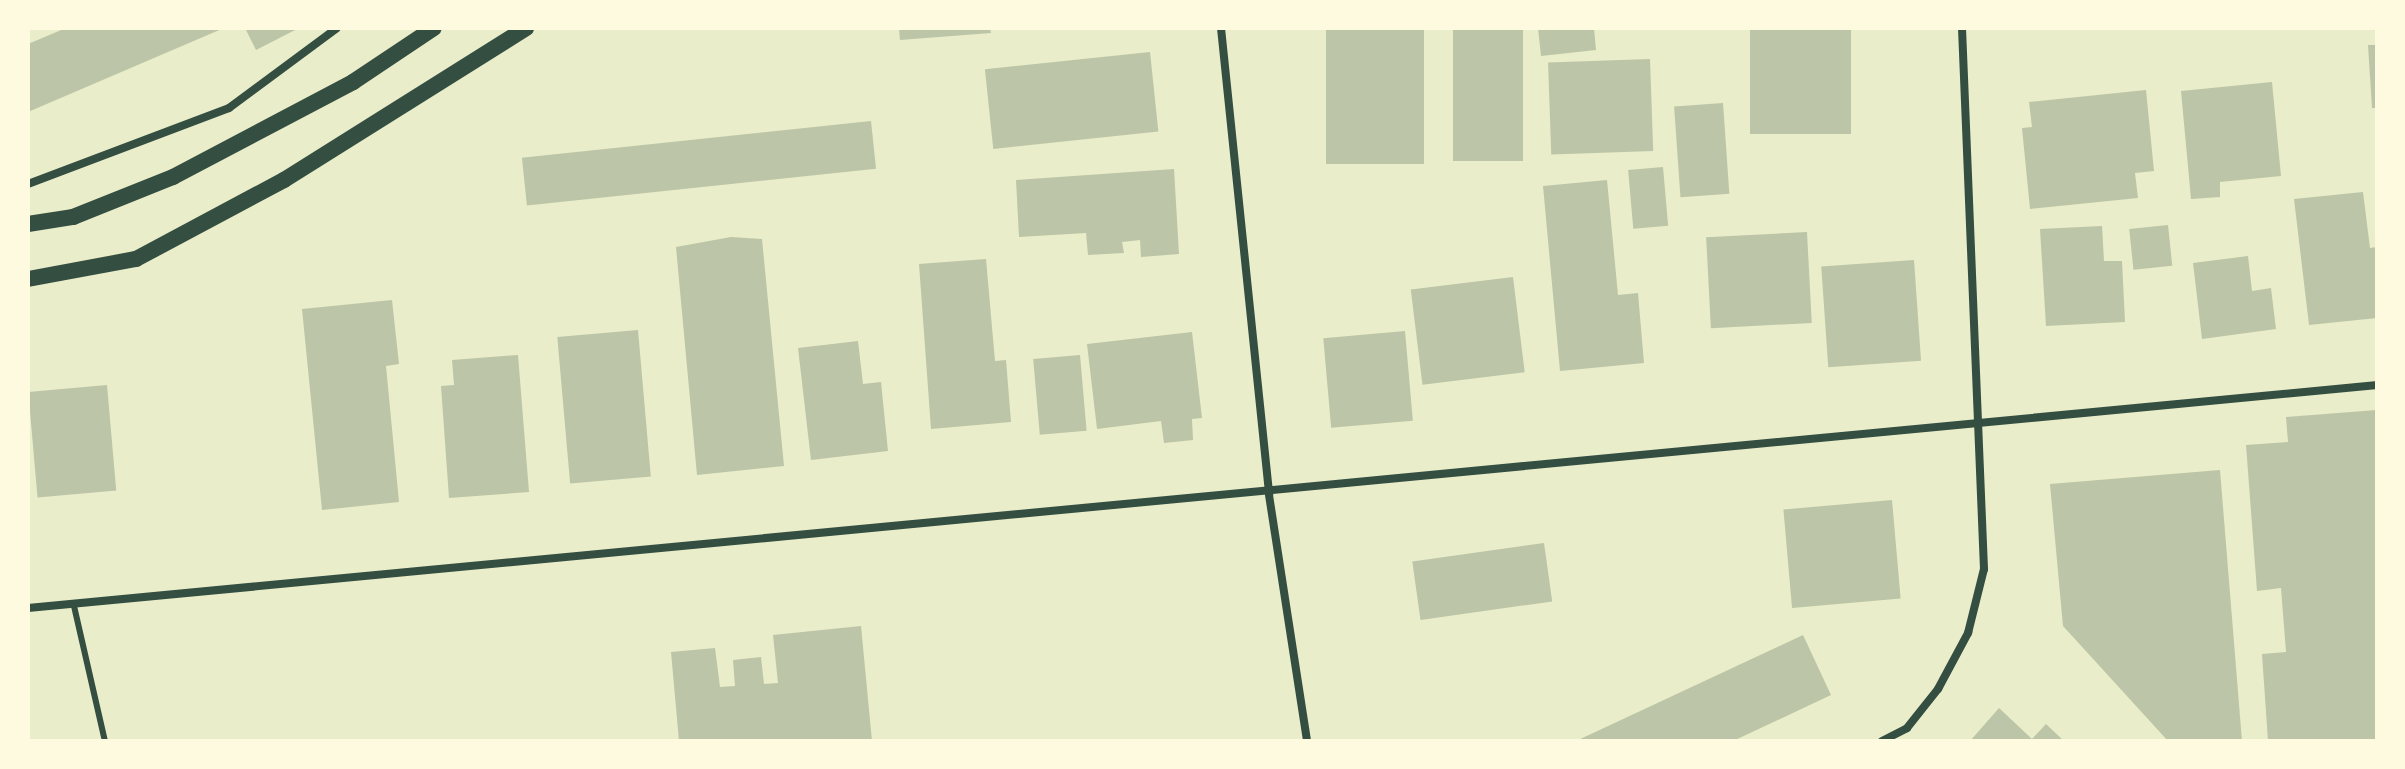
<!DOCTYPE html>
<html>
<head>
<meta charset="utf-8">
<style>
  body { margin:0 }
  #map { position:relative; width:2405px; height:769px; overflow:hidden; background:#e9edc9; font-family:"Source Sans 3",sans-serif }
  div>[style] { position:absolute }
  .building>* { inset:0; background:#bcc5a7; transform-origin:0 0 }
  .service>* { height:6px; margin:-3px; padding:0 3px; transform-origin:3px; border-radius:3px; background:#344e41 }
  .minor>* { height:8px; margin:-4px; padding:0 4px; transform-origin:4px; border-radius:4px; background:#344e41 }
  .secondary>* { height:16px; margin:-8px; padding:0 8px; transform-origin:8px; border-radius:8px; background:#344e41 }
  span { translate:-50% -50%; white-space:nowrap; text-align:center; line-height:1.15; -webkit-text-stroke:8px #fefae0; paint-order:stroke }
  .frame { position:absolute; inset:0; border:30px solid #fefae0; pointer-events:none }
</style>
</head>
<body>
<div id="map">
  <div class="building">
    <i style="clip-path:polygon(66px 28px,224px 28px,28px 112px,28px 44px)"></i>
    <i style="clip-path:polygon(245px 28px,299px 28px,256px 50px)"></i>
    <i style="clip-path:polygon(899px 28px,990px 28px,991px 33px,900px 40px)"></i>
    <i style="left:1326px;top:28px;width:98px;height:136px"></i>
    <i style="left:1453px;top:28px;width:70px;height:133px"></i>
    <i style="clip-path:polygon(1538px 28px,1594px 28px,1596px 50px,1541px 56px)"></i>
    <i style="left:1750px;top:28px;width:101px;height:106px"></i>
    <i style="clip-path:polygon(2368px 45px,2377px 45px,2377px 108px,2372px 108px)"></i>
    <i style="left:1150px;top:52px;width:80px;height:166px;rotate:84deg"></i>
    <i style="left:1650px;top:59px;width:92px;height:102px;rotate:88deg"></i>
    <i style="clip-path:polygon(2272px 82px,2281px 176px,2220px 182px,2220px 197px,2191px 199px,2181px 91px)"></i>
    <i style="clip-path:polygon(2146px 90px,2154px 171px,2135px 173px,2138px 198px,2030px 209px,2022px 128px,2032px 127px,2029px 102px)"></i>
    <i style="left:1723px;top:103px;width:91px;height:49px;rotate:86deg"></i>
    <i style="left:871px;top:121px;width:48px;height:351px;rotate:84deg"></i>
    <i style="left:1663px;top:167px;width:59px;height:35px;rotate:85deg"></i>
    <i style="clip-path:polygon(1174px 169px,1179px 254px,1141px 257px,1140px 240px,1122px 242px,1124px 253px,1088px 255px,1086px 233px,1019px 237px,1016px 180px)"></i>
    <i style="clip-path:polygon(1607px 180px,1618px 295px,1638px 293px,1644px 363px,1560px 371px,1543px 186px)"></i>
    <i style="clip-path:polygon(2363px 192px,2370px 248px,2377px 247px,2377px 318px,2309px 325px,2294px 199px)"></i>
    <i style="left:2168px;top:225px;width:41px;height:39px;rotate:84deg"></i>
    <i style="clip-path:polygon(2102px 226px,2104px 261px,2122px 261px,2125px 322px,2046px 326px,2040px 229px)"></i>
    <i style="left:1807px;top:232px;width:91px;height:101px;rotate:87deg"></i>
    <i style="clip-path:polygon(731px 237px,762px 239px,784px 466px,697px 475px,676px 247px)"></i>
    <i style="clip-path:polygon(2248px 256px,2252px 291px,2271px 288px,2276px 329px,2202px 339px,2193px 263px)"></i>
    <i style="clip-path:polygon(986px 259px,995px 361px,1006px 360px,1011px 422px,931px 429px,919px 264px)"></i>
    <i style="left:1914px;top:260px;width:101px;height:93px;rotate:86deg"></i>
    <i style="left:1513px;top:277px;width:96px;height:103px;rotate:83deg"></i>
    <i style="clip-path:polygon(392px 300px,399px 364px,386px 366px,399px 502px,322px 510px,302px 309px)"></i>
    <i style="left:638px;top:330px;width:147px;height:81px;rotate:85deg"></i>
    <i style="left:1405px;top:331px;width:90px;height:82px;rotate:85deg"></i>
    <i style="clip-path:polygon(1192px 332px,1202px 418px,1192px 419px,1193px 440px,1164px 443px,1161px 421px,1097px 429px,1087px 344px)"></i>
    <i style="clip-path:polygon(858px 341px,863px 384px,881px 382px,888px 451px,811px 460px,798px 348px)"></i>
    <i style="clip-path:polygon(518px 355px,529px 492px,449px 498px,441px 386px,454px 385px,452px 360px)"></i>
    <i style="left:1080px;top:355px;width:76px;height:47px;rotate:85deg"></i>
    <i style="left:107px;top:385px;width:106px;height:79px;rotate:85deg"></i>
    <i style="clip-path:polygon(2377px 410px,2377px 741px,2268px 741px,2262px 654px,2286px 652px,2281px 588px,2257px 591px,2246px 445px,2288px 442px,2286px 417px)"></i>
    <i style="clip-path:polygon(2220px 470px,2242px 741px,2168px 741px,2063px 626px,2050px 484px)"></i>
    <i style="left:1892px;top:500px;width:99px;height:109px;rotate:85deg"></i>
    <i style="left:1544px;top:543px;width:59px;height:133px;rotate:82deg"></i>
    <i style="clip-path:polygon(861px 626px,872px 741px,679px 741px,671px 652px,715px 648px,720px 687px,735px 686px,733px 660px,761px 657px,764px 684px,778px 683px,773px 635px)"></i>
    <i style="clip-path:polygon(1803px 635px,1831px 695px,1733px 741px,1576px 741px)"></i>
    <i style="clip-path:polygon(1999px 708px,2032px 739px,2046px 724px,2064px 741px,1970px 741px)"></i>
  </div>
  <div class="service">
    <i style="left:74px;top:606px;width:139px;rotate:77.1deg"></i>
  </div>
  <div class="minor">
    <i style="left:1221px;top:28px;width:469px;rotate:84.1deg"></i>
    <i style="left:1269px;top:495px;width:249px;rotate:81.2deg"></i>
    <i style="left:28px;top:184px;width:215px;rotate:-20.7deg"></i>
    <i style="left:229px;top:108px;width:134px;rotate:-36.5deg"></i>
    <i style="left:28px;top:608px;width:2360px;rotate:-5.42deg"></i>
    <i style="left:1882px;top:741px;width:28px;rotate:-27deg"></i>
    <i style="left:1907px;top:728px;width:50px;rotate:-51.5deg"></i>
    <i style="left:1938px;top:689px;width:64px;rotate:-61.8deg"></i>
    <i style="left:1968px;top:633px;width:66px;rotate:-76deg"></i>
    <i style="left:1984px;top:569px;width:541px;rotate:-92.33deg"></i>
  </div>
  <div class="secondary">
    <i style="left:28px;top:224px;width:46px;rotate:-8.8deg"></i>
    <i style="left:73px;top:217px;width:108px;rotate:-21.8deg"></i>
    <i style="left:173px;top:177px;width:204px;rotate:-27.8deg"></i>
    <i style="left:353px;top:82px;width:97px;rotate:-33.7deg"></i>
    <i style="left:28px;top:279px;width:110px;rotate:-10.5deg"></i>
    <i style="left:136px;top:259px;width:168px;rotate:-28.1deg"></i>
    <i style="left:284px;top:180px;width:286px;rotate:-32.1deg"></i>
  </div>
  <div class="frame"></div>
</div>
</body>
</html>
